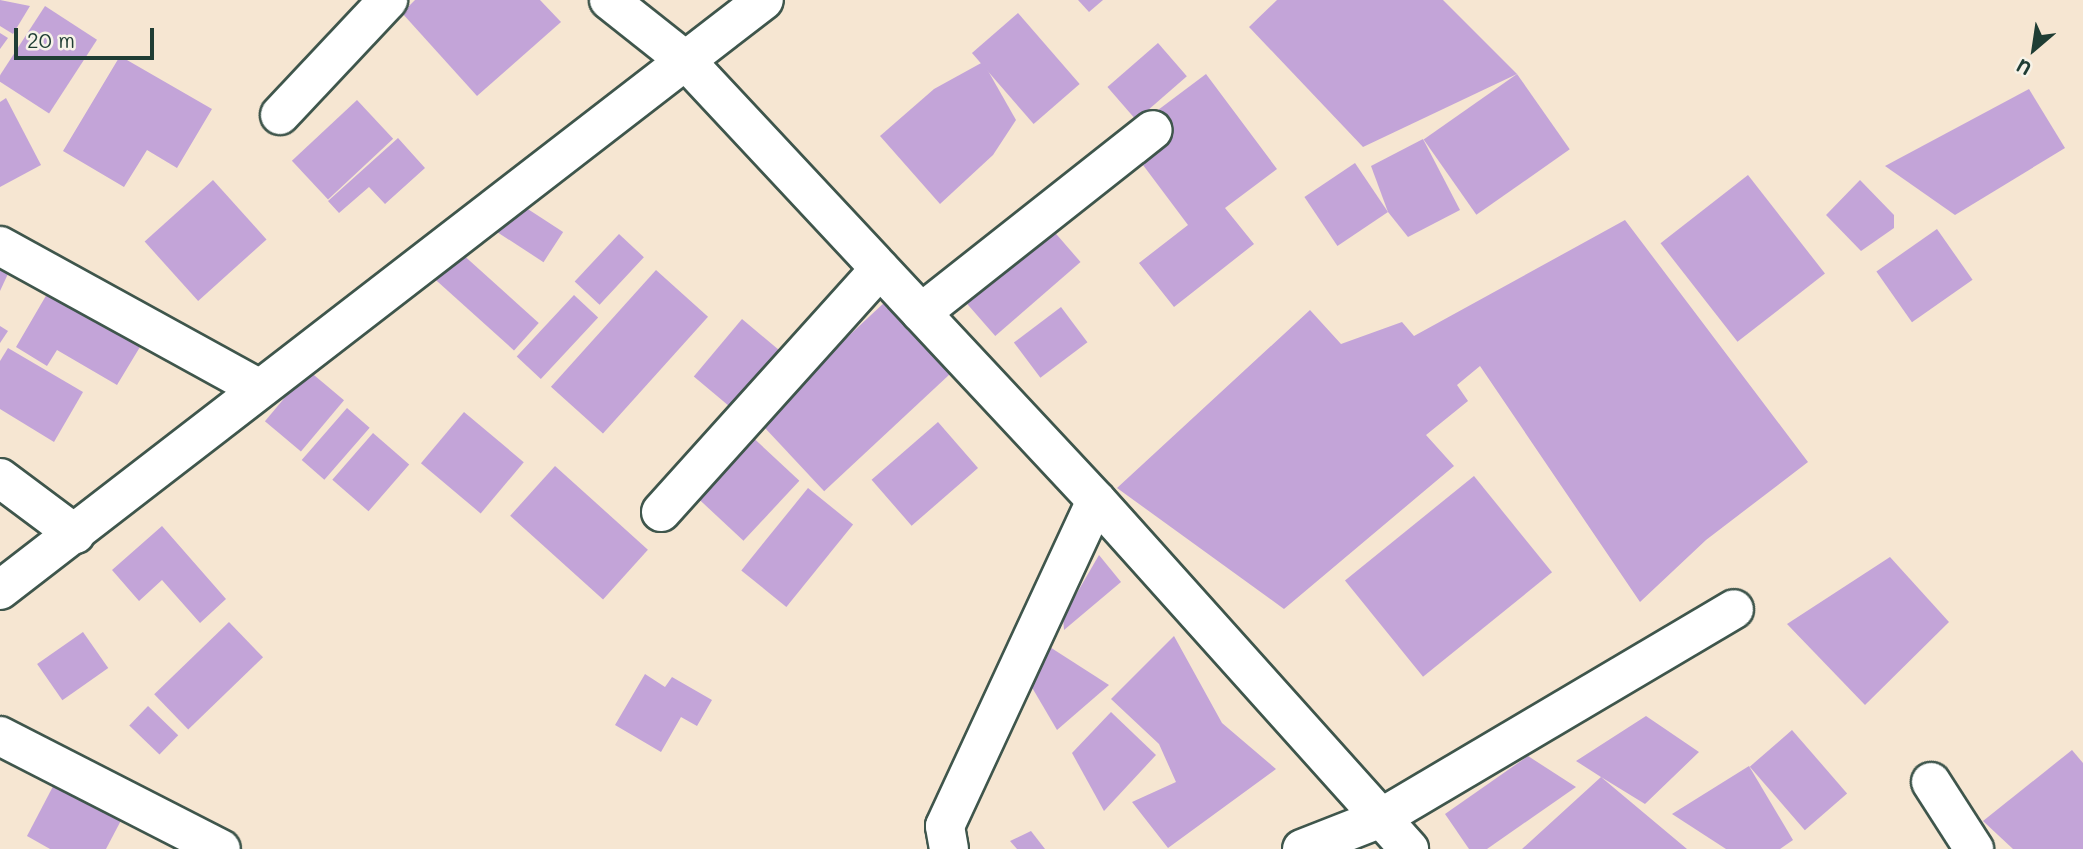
<!DOCTYPE html>
<html>
<head>
<meta charset="utf-8">
<style>
  body { margin:0 }
  #map { position:relative; width:2083px; height:849px; overflow:hidden; background:#f6e6d2; font-family:Mali,sans-serif }
  div>[style] { position:absolute }
  .building>* { inset:0; background:#c3a4d8; transform-origin:0 0 }
  .roads { filter:drop-shadow(2px 0 #3f564c) drop-shadow(-2px 0 #3f564c) drop-shadow(0 2px #3f564c) drop-shadow(0 -2px #3f564c) }
  .minor>* { height:38px; margin:-19px; padding:0 19px; transform-origin:19px; border-radius:19px; background:#fff }
  .tertiary>* { height:38px; margin:-19px; padding:0 19px; transform-origin:19px; border-radius:19px; background:#fff }
  span { translate:-50% -50%; white-space:nowrap; text-align:center; line-height:1.15; -webkit-text-stroke:5px #f7f3e8; paint-order:stroke }
  .north { position:absolute; left:1999px; top:14px; width:70px; height:70px; -webkit-text-stroke:5px #f7f3e8; paint-order:stroke; rotate:209deg; font-size:19px; font-weight:700; line-height:28px; text-align:center; color:#1f3d34 }
  .north::after { content:''; display:block; margin:auto; width:24px; height:32px; background:#1f3d34; clip-path:polygon(50% 0,100% 100%,50% 72%,0 100%) }
  .scale { position:absolute; left:14px; top:28px; width:140px; height:32px; box-sizing:border-box; border:4px solid #1f3d34; border-top:0; padding-left:9px; font-size:21px; line-height:24px; white-space:nowrap; color:#1f3d34; -webkit-text-stroke:5px #f7f3e8; paint-order:stroke }
</style>
</head>
<body>
<div id="map">
  <div class="building">
    <i style="clip-path:polygon(0 0,30px 6px,13px 34px,0 26px)"></i>
    <i style="clip-path:polygon(415px 0,540px 0,561px 22px,477px 96px,402px 13px)"></i>
    <i style="clip-path:polygon(1078px 0,1103px 0,1089px 12px)"></i>
    <i style="clip-path:polygon(1277px 0,1443px 0,1517px 74px,1363px 147px,1249px 27px)"></i>
    <i style="left:45px;top:6px;width:62px;height:88px;rotate:33deg"></i>
    <i style="left:1018px;top:13px;width:94px;height:61px;rotate:49deg"></i>
    <i style="clip-path:polygon(0 33px,8px 38px,0 49px)"></i>
    <i style="left:1158px;top:43px;width:44px;height:67px;rotate:49deg"></i>
    <i style="clip-path:polygon(120px 56px,212px 109px,177px 168px,147px 150px,124px 187px,63px 151px)"></i>
    <i style="clip-path:polygon(983px 62px,1016px 120px,993px 155px,940px 204px,880px 136px,934px 89px)"></i>
    <i style="clip-path:polygon(1206px 74px,1277px 169px,1225px 208px,1254px 244px,1174px 307px,1139px 263px,1188px 225px,1122px 137px)"></i>
    <i style="left:1517px;top:74px;width:92px;height:114px;rotate:55deg"></i>
    <i style="clip-path:polygon(2029px 89px,2065px 148px,1955px 215px,1885px 166px)"></i>
    <i style="clip-path:polygon(6px 98px,41px 165px,0 187px,0 102px)"></i>
    <i style="left:357px;top:100px;width:53px;height:89px;rotate:47deg"></i>
    <i style="clip-path:polygon(398px 138px,425px 168px,385px 204px,369px 187px,339px 213px,328px 201px)"></i>
    <i style="clip-path:polygon(1423px 139px,1460px 210px,1408px 237px,1388px 212px,1371px 166px)"></i>
    <i style="left:1355px;top:163px;width:59px;height:61px;rotate:56deg"></i>
    <i style="left:1748px;top:175px;width:125px;height:111px;rotate:52deg"></i>
    <i style="left:213px;top:180px;width:80px;height:92px;rotate:48deg"></i>
    <i style="clip-path:polygon(1860px 180px,1894px 215px,1894px 228px,1861px 251px,1826px 215px)"></i>
    <i style="left:517px;top:202px;width:55px;height:36px;rotate:33deg"></i>
    <i style="clip-path:polygon(1625px 220px,1808px 462px,1706px 540px,1640px 602px,1480px 366px,1457px 385px,1468px 401px,1426px 435px,1454px 466px,1284px 609px,1117px 488px,1310px 310px,1341px 344px,1402px 322px,1414px 336px)"></i>
    <i style="left:1051px;top:228px;width:45px;height:113px;rotate:49deg"></i>
    <i style="left:1937px;top:229px;width:62px;height:74px;rotate:55deg"></i>
    <i style="left:619px;top:234px;width:34px;height:65px;rotate:43deg"></i>
    <i style="left:460px;top:252px;width:106px;height:37px;rotate:42deg"></i>
    <i style="clip-path:polygon(0 257px,13px 263px,0 291px)"></i>
    <i style="left:656px;top:270px;width:70px;height:157px;rotate:42deg"></i>
    <i style="clip-path:polygon(54px 282px,146px 337px,117px 385px,57px 350px,47px 366px,16px 347px)"></i>
    <i style="left:574px;top:295px;width:33px;height:84px;rotate:43deg"></i>
    <i style="left:886px;top:301px;width:97px;height:175px;rotate:47deg"></i>
    <i style="left:1061px;top:307px;width:44px;height:59px;rotate:53deg"></i>
    <i style="left:742px;top:319px;width:51px;height:75px;rotate:40deg"></i>
    <i style="clip-path:polygon(0 326px,8px 331px,0 343px)"></i>
    <i style="clip-path:polygon(8px 348px,83px 392px,54px 442px,0 409px,0 361px)"></i>
    <i style="left:308px;top:370px;width:47px;height:67px;rotate:40deg"></i>
    <i style="left:347px;top:408px;width:30px;height:69px;rotate:41deg"></i>
    <i style="left:464px;top:412px;width:78px;height:67px;rotate:40deg"></i>
    <i style="left:938px;top:422px;width:61px;height:88px;rotate:49deg"></i>
    <i style="left:746px;top:431px;width:73px;height:82px;rotate:43deg"></i>
    <i style="left:373px;top:433px;width:48px;height:62px;rotate:41deg"></i>
    <i style="left:555px;top:466px;width:125px;height:67px;rotate:42deg"></i>
    <i style="left:1474px;top:476px;width:124px;height:166px;rotate:51deg"></i>
    <i style="left:808px;top:488px;width:58px;height:106px;rotate:39deg"></i>
    <i style="clip-path:polygon(162px 526px,226px 599px,200px 623px,162px 580px,139px 601px,112px 570px)"></i>
    <i style="clip-path:polygon(1099px 555px,1121px 582px,1064px 630px,1063px 617px)"></i>
    <i style="clip-path:polygon(1890px 557px,1949px 622px,1865px 705px,1787px 624px)"></i>
    <i style="left:229px;top:622px;width:49px;height:104px;rotate:46deg"></i>
    <i style="left:83px;top:632px;width:44px;height:56px;rotate:55deg"></i>
    <i style="clip-path:polygon(1174px 636px,1222px 723px,1276px 769px,1168px 848px,1132px 802px,1176px 782px,1159px 744px,1111px 699px)"></i>
    <i style="clip-path:polygon(1042px 642px,1109px 685px,1057px 730px,1027px 679px)"></i>
    <i style="clip-path:polygon(645px 674px,665px 687px,672px 677px,712px 700px,697px 726px,681px 717px,661px 752px,615px 725px)"></i>
    <i style="left:148px;top:706px;width:42px;height:27px;rotate:44deg"></i>
    <i style="clip-path:polygon(1111px 712px,1156px 755px,1104px 811px,1072px 753px)"></i>
    <i style="clip-path:polygon(1646px 716px,1699px 752px,1645px 804px,1601px 777px,1687px 849px,1522px 849px,1601px 777px,1576px 761px)"></i>
    <i style="left:1792px;top:730px;width:84px;height:56px;rotate:49deg"></i>
    <i style="clip-path:polygon(2072px 750px,2083px 763px,2083px 849px,2013px 849px,1983px 821px)"></i>
    <i style="clip-path:polygon(1528px 756px,1576px 787px,1487px 849px,1469px 849px,1445px 814px)"></i>
    <i style="clip-path:polygon(1749px 766px,1793px 840px,1780px 849px,1726px 849px,1672px 814px)"></i>
    <i style="clip-path:polygon(60px 773px,127px 809px,106px 849px,50px 849px,27px 836px)"></i>
    <i style="clip-path:polygon(1031px 831px,1045px 849px,1017px 849px,1010px 841px)"></i>
  </div>
  <div class="roads">
    <div class="minor">
      <i style="left:609px;top:0;width:98px;rotate:38.4deg"></i>
      <i style="left:686px;top:61px;width:601px;rotate:46.96deg"></i>
      <i style="left:1096px;top:500px;width:469px;rotate:48.1deg"></i>
      <i style="left:280px;top:115px;width:158px;rotate:-46.8deg"></i>
      <i style="left:0;top:246px;width:294px;rotate:28.8deg"></i>
      <i style="left:921px;top:313px;width:295px;rotate:-38.3deg"></i>
      <i style="left:0;top:478px;width:94px;rotate:36.7deg"></i>
      <i style="left:661px;top:512px;width:327px;rotate:-48deg"></i>
      <i style="left:0;top:736px;width:248px;rotate:27.1deg"></i>
      <i style="left:1931px;top:782px;width:80px;rotate:57.3deg"></i>
      <i style="left:949px;top:849px;width:23px;rotate:-100deg"></i>
      <i style="left:945px;top:826px;width:359px;rotate:-65.1deg"></i>
      <i style="left:1302px;top:849px;width:85px;rotate:-21.4deg"></i>
      <i style="left:1381px;top:818px;width:410px;rotate:-30.6deg"></i>
    </div>
    <div class="tertiary">
      <i style="left:0;top:590px;width:965px;rotate:-37.68deg"></i>
    </div>
  </div>
  <div class="north">U</div>
  <div class="scale">20 m</div>
</div>
</body>
</html>
